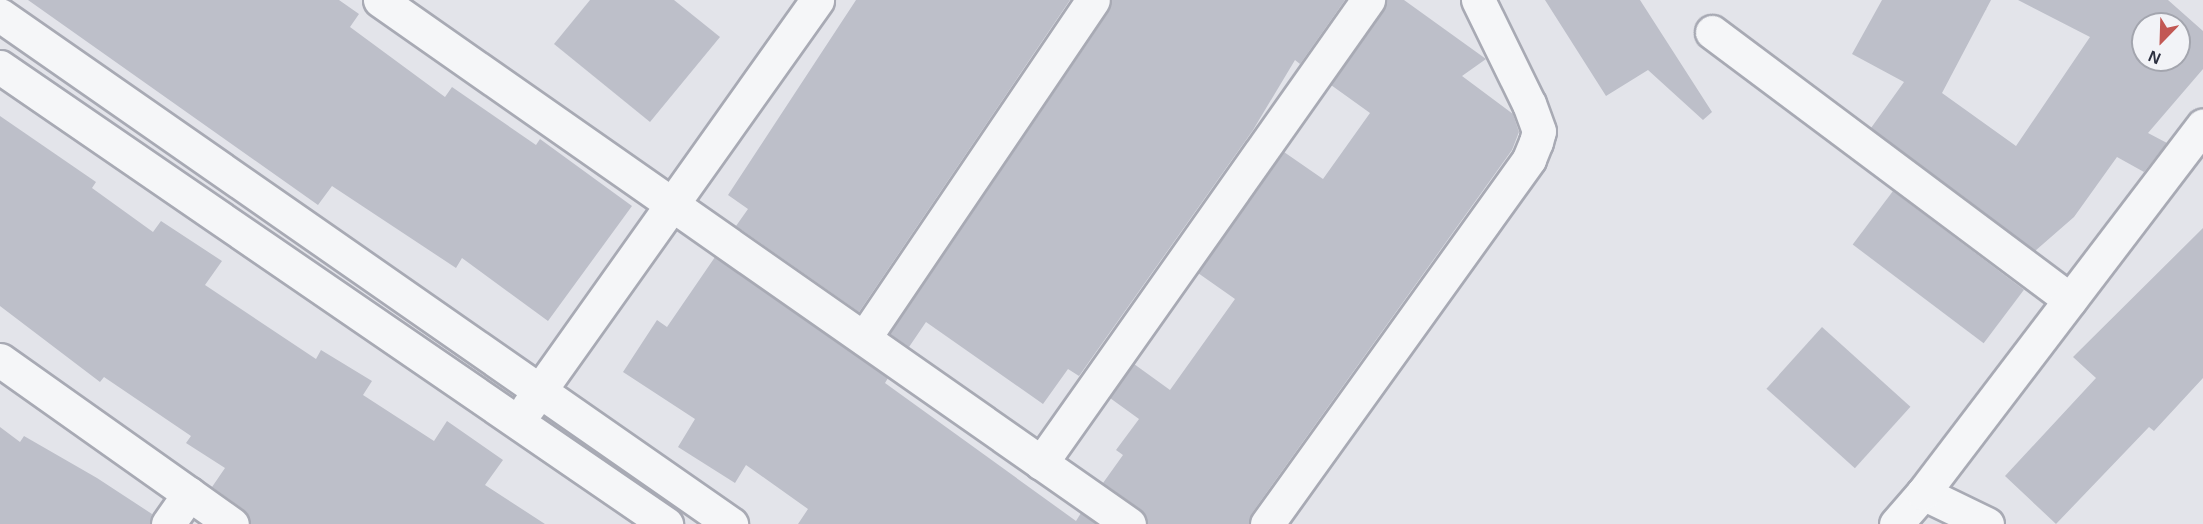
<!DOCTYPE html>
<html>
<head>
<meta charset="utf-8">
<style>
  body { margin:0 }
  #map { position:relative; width:2203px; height:524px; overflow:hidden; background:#e3e4ea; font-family:Arial,sans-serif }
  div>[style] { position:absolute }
  .building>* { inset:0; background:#bdbfc9; transform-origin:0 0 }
  .roads { filter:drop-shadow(2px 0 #a8aab4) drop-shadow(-2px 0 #a8aab4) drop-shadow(0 2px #a8aab4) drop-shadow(0 -2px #a8aab4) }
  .minor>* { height:33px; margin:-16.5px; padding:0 16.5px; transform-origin:16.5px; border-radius:16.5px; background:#f5f6f8 }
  span { translate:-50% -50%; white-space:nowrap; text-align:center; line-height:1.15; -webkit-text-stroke:5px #f2f3f7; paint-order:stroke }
  .north { position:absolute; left:2131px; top:12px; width:60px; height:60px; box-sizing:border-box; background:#f2f3f7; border:2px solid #a3a5ae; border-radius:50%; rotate:203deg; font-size:16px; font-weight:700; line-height:24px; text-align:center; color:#2c3040 }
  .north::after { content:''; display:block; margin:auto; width:21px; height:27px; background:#c25854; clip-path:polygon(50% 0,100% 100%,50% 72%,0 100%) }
</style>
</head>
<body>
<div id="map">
  <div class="building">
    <i style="clip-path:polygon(28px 0,339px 0,359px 14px,350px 27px,445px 97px,452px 87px,536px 145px,540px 139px,632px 206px,548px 321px,462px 258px,456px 268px,332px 186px,318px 205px)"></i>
    <i style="clip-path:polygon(590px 0,674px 0,720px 37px,650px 122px,554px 44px)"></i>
    <i style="clip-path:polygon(856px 0,1070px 0,859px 312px,736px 226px,748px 209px,728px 195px)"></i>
    <i style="clip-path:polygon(1112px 0,1345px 0,1300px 64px,1295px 60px,1253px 130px,1079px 376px,1068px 369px,1043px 404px,926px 322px,909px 347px,890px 334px,1109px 11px)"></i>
    <i style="clip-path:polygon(1386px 0,1404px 0,1486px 59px,1462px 76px,1513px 114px,1519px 132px,1512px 150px,1252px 513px,1249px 524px,1147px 524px,1140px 509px,1103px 483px,1123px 455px,1116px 450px,1139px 419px,1110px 398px,1134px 364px,1170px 390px,1235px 299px,1198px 273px,1284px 152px,1323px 179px,1370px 113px,1331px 85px,1383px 11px)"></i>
    <i style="clip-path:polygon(1545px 0,1640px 0,1712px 112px,1703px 120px,1648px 70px,1606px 96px)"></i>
    <i style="clip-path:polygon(evenodd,1882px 0,1991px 0,1942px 93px,2016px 146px,2090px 37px,2018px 0,2168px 0,2203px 31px,2203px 69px,2148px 133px,2167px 143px,2144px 172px,2117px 157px,2074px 217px,2035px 251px,1871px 128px,1904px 82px,1852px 54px,1882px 0,2143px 24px,2179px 24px,2179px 60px,2143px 60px,2143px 24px)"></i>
    <i style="clip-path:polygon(0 116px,96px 182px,92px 188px,153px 232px,161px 221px,222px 261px,205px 285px,316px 359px,321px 350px,372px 381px,363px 395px,434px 441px,447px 421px,503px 460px,485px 485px,545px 524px,250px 524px,243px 509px,212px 487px,225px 468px,186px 443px,191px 436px,104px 377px,100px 382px,0 306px)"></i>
    <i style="left:1893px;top:191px;width:164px;height:67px;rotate:37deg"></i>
    <i style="clip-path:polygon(2203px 228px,2203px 378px,2154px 431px,2149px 427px,2056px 524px,2005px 476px,2096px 378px,2073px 357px)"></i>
    <i style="clip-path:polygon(715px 257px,888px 378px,885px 383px,1076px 521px,1081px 513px,1096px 524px,798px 524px,808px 509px,746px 465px,735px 483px,678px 447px,695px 419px,623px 372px,657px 320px,667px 327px)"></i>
    <i style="left:1822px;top:327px;width:119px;height:83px;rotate:42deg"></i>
    <i style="clip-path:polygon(0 427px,20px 442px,24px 436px,97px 478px,152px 514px,150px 524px,0 524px)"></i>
  </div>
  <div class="roads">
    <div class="minor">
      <i style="left:380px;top:0;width:914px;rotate:34.98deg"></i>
      <i style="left:0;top:15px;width:891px;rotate:34.85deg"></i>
      <i style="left:1712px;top:32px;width:447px;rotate:36.8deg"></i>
      <i style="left:0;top:67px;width:808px;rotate:34.46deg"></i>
      <i style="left:864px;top:338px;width:408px;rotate:-55.9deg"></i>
      <i style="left:0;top:360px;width:284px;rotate:35.3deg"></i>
      <i style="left:528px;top:407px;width:499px;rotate:-54.6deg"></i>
      <i style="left:1041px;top:463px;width:567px;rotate:-54.77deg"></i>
      <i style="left:168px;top:524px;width:37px;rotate:-55deg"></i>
      <i style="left:1267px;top:524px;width:449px;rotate:-54.3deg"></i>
      <i style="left:1529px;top:159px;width:18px;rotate:-68deg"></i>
      <i style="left:1536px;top:142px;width:11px;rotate:-75deg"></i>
      <i style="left:1539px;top:131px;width:29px;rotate:-110deg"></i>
      <i style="left:1529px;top:104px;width:116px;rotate:-116.1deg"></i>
      <i style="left:1896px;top:524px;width:41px;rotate:-48.9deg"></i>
      <i style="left:1987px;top:524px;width:71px;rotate:-154.2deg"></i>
      <i style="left:1923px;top:493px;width:462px;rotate:-52.7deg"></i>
    </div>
  </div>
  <div class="north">N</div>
</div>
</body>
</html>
